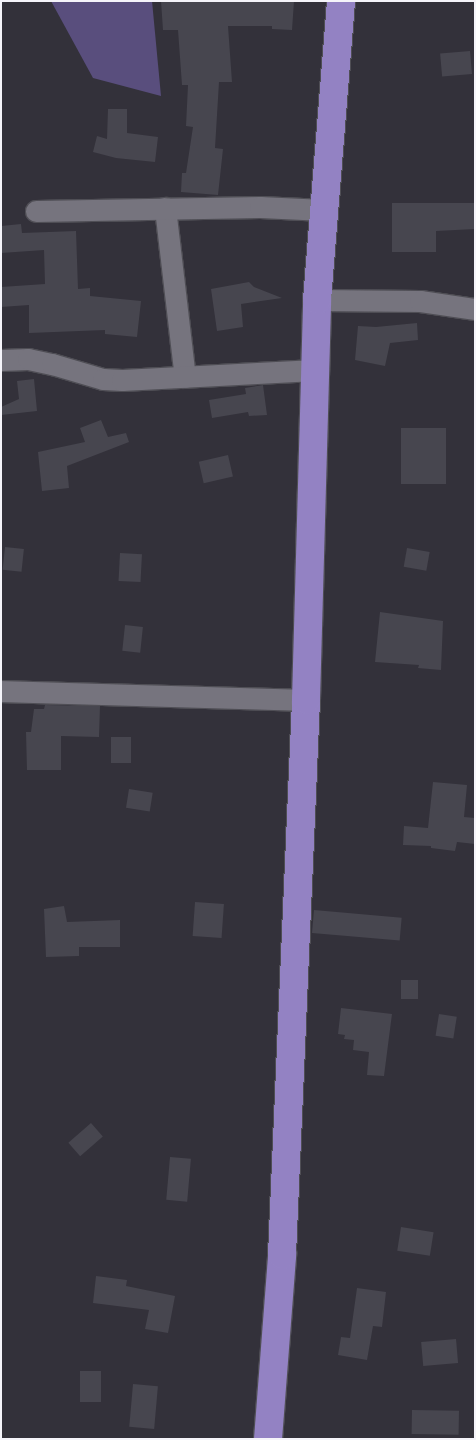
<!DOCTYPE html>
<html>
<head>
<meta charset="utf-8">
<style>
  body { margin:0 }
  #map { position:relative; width:476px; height:1440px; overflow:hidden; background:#33313a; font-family:Rubik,sans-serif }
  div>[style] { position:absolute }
  .green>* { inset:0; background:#594e7d }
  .building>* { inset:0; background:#47464f; transform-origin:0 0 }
  .roads { filter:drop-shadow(1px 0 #4f4e55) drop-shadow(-1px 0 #4f4e55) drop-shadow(0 1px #4f4e55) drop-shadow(0 -1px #4f4e55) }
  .minor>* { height:21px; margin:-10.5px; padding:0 10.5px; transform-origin:10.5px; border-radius:10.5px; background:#76747e }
  .major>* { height:28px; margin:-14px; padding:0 14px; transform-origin:14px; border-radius:14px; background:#9382c3 }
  span { translate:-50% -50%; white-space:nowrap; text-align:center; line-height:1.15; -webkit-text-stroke:4px #1a1a1e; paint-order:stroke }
  .frame { position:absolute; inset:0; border:2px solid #f5f4fa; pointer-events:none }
</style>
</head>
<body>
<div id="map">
  <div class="green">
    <i style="clip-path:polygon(51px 1px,152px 1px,161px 96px,93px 78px)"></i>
  </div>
  <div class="building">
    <i style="clip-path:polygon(161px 1px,294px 1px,292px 30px,272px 29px,272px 26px,228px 26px,232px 82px,219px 82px,215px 148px,223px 149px,218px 195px,181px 192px,182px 173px,186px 173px,193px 127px,186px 126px,188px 85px,182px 85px,178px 30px,163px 30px)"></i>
    <i style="left:470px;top:51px;width:23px;height:30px;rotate:85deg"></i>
    <i style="clip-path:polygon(108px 109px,127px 109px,127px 133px,158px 137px,155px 162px,116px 158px,93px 152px,97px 136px,107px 139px)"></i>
    <i style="clip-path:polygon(392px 203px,475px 203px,475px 229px,436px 231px,436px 252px,392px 252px)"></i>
    <i style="clip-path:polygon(21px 224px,22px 233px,76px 231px,78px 289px,90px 288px,90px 296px,141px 301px,137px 337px,105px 334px,105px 330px,29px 333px,29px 305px,1px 307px,1px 287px,45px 284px,44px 250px,1px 253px,1px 226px)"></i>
    <i style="clip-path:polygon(249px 282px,254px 287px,282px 298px,241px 304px,243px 327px,217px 331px,211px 289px)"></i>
    <i style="clip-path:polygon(417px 323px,418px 340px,390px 343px,385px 366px,355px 360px,358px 326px,376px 327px)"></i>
    <i style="clip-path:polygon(34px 379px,37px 411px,1px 415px,1px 407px,19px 399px,17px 381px)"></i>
    <i style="clip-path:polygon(263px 385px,267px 415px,249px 416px,248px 412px,212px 418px,209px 400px,246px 394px,245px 388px)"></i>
    <i style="clip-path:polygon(101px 420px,108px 437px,126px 433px,129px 442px,67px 466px,69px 488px,42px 491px,38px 452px,85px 442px,80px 428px)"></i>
    <i style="left:446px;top:428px;width:56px;height:45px;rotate:90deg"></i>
    <i style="left:228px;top:455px;width:22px;height:30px;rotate:77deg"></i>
    <i style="left:5px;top:547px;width:19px;height:23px;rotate:6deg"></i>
    <i style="left:407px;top:548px;width:23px;height:19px;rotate:10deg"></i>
    <i style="left:120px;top:553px;width:22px;height:28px;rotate:3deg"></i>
    <i style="clip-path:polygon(380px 612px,443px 621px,441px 670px,418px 668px,419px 665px,375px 662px)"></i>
    <i style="left:125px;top:625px;width:18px;height:26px;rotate:6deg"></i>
    <i style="clip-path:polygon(45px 705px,100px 706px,99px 737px,61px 736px,61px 770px,27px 770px,26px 732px,31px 732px,34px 709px,44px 709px)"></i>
    <i style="left:111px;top:737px;width:20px;height:26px"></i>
    <i style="clip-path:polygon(433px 782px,467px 785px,464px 817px,475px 818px,475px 844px,457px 842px,455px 851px,431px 848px,431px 846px,403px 845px,404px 826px,428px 828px)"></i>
    <i style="left:129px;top:789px;width:24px;height:19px;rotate:9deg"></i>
    <i style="left:195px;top:902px;width:29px;height:34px;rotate:4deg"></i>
    <i style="clip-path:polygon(64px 906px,67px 922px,120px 920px,120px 947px,79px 947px,79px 956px,46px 957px,44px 909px)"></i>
    <i style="left:314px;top:910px;width:88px;height:23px;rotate:5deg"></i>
    <i style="left:401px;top:980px;width:17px;height:19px"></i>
    <i style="clip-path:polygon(341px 1008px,392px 1014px,384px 1076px,367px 1075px,369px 1052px,353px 1050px,354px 1040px,344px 1039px,345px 1035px,338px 1034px)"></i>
    <i style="left:439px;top:1014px;width:18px;height:22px;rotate:9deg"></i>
    <i style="left:91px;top:1123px;width:18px;height:30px;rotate:49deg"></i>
    <i style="left:170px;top:1157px;width:21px;height:43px;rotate:5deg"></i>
    <i style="left:401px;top:1227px;width:33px;height:24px;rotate:9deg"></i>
    <i style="clip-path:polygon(96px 1276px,127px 1280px,126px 1286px,175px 1296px,168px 1333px,145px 1329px,149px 1310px,93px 1303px)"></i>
    <i style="clip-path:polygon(357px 1288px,386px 1292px,382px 1327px,373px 1326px,367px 1360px,338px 1355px,341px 1337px,350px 1338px)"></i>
    <i style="left:456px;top:1339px;width:24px;height:35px;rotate:85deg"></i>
    <i style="left:80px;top:1371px;width:21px;height:31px"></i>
    <i style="left:133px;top:1384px;width:25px;height:43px;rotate:5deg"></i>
    <i style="left:412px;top:1410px;width:47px;height:24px;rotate:1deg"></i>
  </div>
  <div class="roads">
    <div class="minor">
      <i style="left:165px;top:208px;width:170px;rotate:83.3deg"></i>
      <i style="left:36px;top:211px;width:224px;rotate:-1deg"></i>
      <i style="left:260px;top:207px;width:64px;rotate:2.7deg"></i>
      <i style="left:317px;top:300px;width:103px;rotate:0.6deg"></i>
      <i style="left:420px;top:301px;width:56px;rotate:8.3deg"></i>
      <i style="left:1px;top:360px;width:27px;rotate:-2deg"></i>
      <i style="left:28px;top:359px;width:25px;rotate:12deg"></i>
      <i style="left:52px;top:364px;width:53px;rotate:16.4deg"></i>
      <i style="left:103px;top:379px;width:19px;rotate:3deg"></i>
      <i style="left:122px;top:380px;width:193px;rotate:-3deg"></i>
      <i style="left:1px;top:691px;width:305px;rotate:1.7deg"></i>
    </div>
    <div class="major">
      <i style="left:268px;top:1439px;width:185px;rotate:-85.6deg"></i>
      <i style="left:282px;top:1255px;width:556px;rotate:-87.52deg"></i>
      <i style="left:306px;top:700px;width:400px;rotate:-88.4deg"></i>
      <i style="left:317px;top:300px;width:300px;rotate:-85.4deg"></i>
    </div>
  </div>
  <div class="frame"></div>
</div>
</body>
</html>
